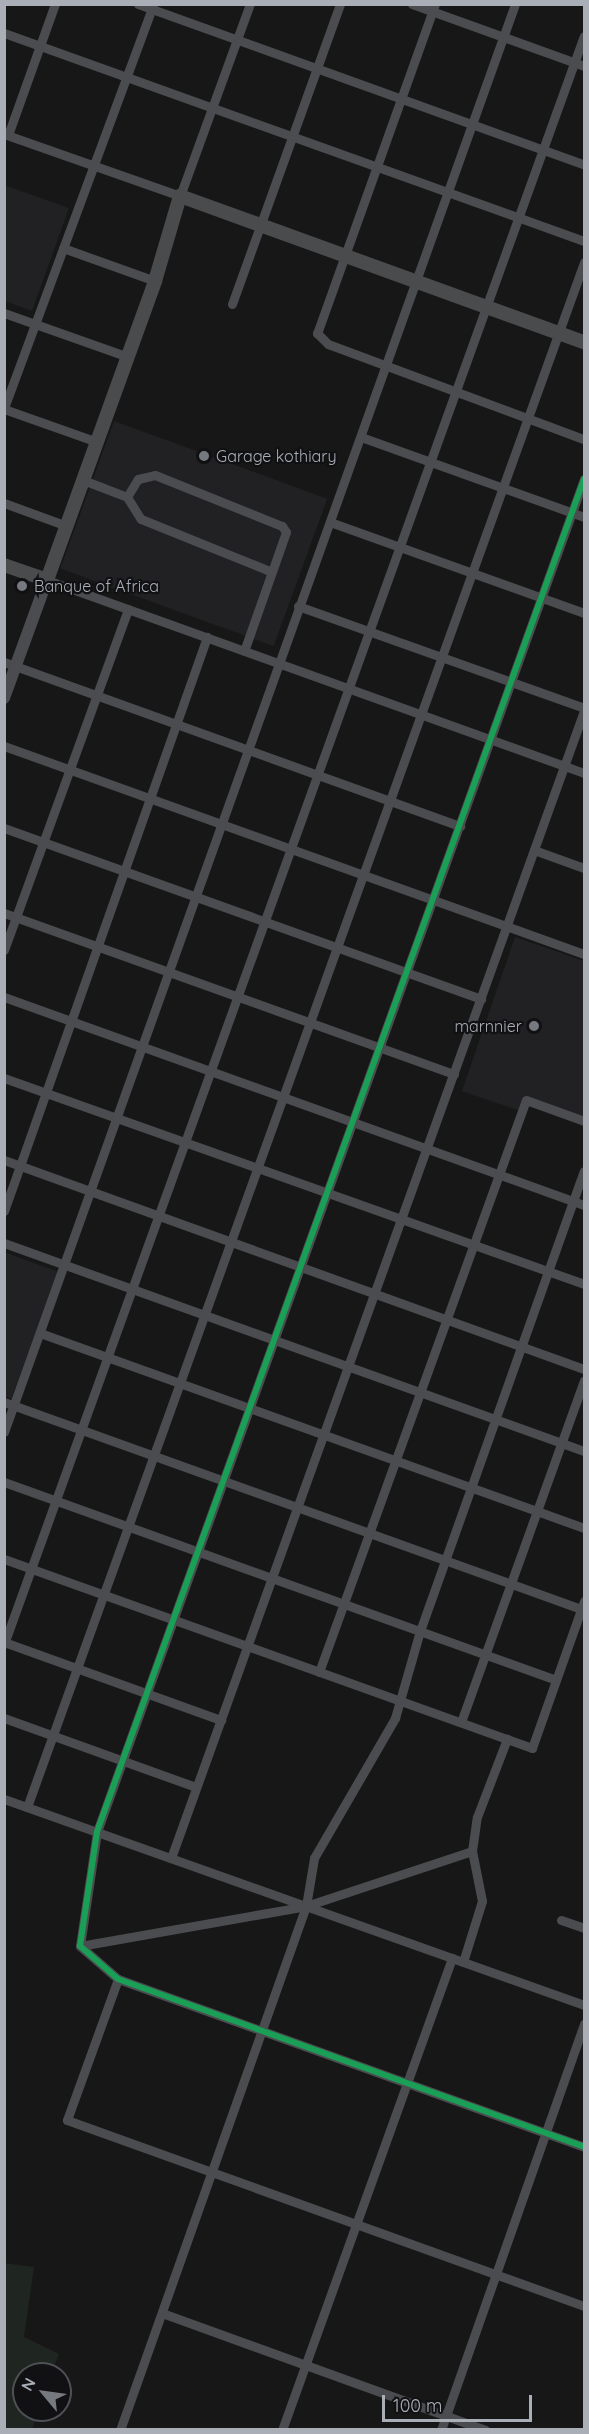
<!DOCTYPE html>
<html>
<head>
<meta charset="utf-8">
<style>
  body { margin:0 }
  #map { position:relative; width:589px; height:2434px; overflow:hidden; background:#171717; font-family:Quicksand,sans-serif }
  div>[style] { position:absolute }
  .built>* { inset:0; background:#212123; transform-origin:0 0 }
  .green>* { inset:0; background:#1f2520 }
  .minor>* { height:9px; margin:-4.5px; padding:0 4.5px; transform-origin:4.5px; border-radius:4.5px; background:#4b4c4f }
  .tertiary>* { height:12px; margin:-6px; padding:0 6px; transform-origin:6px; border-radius:6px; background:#4b4c4f }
  .secondary>* { height:14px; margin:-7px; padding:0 7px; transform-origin:7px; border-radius:7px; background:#4a4b4d }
  .cycleway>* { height:6px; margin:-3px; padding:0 3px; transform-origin:3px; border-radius:3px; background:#1a9f57 }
  .dots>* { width:16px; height:16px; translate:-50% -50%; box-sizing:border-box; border:3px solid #111113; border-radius:50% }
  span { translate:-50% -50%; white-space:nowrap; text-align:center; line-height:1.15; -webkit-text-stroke:4.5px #111113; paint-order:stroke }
  .poi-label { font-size:16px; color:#a9aeb7 }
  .left { translate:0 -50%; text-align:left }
  .right { translate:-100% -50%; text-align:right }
  .frame { position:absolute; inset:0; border:6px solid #a9aeb7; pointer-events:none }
  .north { position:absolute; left:12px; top:2362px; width:60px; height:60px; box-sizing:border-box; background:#111113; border:2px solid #4e5055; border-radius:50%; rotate:299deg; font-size:16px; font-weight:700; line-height:24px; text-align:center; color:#a9aeb7 }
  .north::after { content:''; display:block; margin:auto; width:21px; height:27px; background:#76797f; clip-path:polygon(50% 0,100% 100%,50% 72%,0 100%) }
  .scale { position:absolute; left:382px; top:2395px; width:150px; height:27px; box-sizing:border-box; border:3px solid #a9aeb7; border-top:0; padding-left:8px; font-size:18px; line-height:21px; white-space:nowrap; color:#a9aeb7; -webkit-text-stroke:4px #111113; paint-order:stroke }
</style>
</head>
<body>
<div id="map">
  <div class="built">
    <i style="clip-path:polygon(4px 185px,69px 208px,32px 311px,5px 301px)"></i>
    <i style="left:114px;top:421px;width:227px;height:157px;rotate:20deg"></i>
    <i style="clip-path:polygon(515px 937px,584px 961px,584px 1117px,531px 1099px,526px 1113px,462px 1091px)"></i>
    <i style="clip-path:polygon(4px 1252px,59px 1272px,11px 1399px,4px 1396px)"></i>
  </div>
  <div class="green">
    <i style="clip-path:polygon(4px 2263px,34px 2267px,24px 2337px,59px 2354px,51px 2374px,24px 2374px,24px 2410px,39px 2410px,32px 2429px,5px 2429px)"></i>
  </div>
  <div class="minor">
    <i style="left:138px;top:4px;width:474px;rotate:19.8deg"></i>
    <i style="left:412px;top:4px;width:183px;rotate:19.8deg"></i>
    <i style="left:435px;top:4px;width:350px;rotate:109.7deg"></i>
    <i style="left:317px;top:333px;width:16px;rotate:45deg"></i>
    <i style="left:328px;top:344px;width:273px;rotate:20.4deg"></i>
    <i style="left:4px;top:33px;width:616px;rotate:19.73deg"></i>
    <i style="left:4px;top:134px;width:187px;rotate:19.4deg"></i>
    <i style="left:180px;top:196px;width:204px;rotate:-70deg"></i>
    <i style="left:8px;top:135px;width:139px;rotate:-70.3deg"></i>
    <i style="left:63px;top:248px;width:98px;rotate:19.7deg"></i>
    <i style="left:232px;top:304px;width:319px;rotate:-70.2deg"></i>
    <i style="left:4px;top:313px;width:132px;rotate:19.5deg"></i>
    <i style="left:4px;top:408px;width:430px;rotate:-69.7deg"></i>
    <i style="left:4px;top:409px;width:99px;rotate:19.5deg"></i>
    <i style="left:361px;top:437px;width:237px;rotate:19.7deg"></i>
    <i style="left:584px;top:479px;width:1438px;rotate:109.8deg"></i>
    <i style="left:97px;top:1832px;width:115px;rotate:98.5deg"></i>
    <i style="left:80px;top:1946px;width:50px;rotate:41deg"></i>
    <i style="left:118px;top:1979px;width:495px;rotate:19.8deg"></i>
    <i style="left:83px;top:480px;width:47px;rotate:21.1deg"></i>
    <i style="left:127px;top:497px;width:26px;rotate:58deg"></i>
    <i style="left:141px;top:519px;width:141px;rotate:22deg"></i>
    <i style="left:127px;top:497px;width:21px;rotate:-59deg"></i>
    <i style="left:138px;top:479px;width:17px;rotate:-13deg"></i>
    <i style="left:155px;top:475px;width:137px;rotate:21.9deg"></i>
    <i style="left:282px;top:526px;width:7px;rotate:56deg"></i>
    <i style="left:286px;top:532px;width:126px;rotate:109.4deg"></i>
    <i style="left:4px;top:503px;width:67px;rotate:20.1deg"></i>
    <i style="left:330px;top:522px;width:270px;rotate:19.7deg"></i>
    <i style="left:47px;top:580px;width:571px;rotate:19.77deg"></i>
    <i style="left:298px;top:606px;width:304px;rotate:19.6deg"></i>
    <i style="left:4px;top:662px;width:485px;rotate:19.8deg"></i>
    <i style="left:4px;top:746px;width:616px;rotate:19.73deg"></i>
    <i style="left:4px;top:828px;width:507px;rotate:19.72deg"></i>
    <i style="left:534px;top:850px;width:53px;rotate:19.8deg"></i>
    <i style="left:4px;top:913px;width:478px;rotate:19.7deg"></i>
    <i style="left:4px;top:950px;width:363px;rotate:-70deg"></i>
    <i style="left:4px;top:997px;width:616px;rotate:19.73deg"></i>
    <i style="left:4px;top:1078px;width:615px;rotate:19.55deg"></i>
    <i style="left:4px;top:1160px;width:617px;rotate:19.82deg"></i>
    <i style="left:4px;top:1211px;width:609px;rotate:-70.52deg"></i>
    <i style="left:4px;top:1243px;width:616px;rotate:19.73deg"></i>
    <i style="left:40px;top:1333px;width:578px;rotate:19.72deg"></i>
    <i style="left:4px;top:1402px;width:616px;rotate:19.73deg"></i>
    <i style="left:4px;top:1432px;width:1517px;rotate:-70.31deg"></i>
    <i style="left:4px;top:1482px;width:586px;rotate:19.73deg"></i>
    <i style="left:4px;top:1559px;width:561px;rotate:19.7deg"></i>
    <i style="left:532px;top:1748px;width:156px;rotate:-70.5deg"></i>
    <i style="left:4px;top:1642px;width:231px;rotate:19.8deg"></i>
    <i style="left:4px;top:1644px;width:1709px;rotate:-70.17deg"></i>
    <i style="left:319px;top:1672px;width:608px;rotate:-70.11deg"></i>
    <i style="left:526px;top:1100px;width:62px;rotate:19.9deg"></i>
    <i style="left:4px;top:1718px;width:204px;rotate:19.8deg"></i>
    <i style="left:461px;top:1722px;width:363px;rotate:-70.2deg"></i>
    <i style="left:4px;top:1799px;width:615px;rotate:19.55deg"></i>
    <i style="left:27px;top:1807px;width:1642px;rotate:-70.17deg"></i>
    <i style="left:171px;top:1858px;width:1219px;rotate:-70.2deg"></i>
    <i style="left:561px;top:1920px;width:24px;rotate:19deg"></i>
    <i style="left:80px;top:1946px;width:230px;rotate:-10deg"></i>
    <i style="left:306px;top:1906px;width:175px;rotate:-18.3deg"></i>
    <i style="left:463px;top:1962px;width:64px;rotate:-72.7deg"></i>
    <i style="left:482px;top:1901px;width:51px;rotate:-101.3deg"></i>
    <i style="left:472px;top:1851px;width:34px;rotate:-82deg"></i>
    <i style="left:477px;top:1817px;width:84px;rotate:-69deg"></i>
    <i style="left:118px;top:1979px;width:150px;rotate:109.9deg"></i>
    <i style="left:67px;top:2120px;width:549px;rotate:19.79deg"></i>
    <i style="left:162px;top:2313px;width:344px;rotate:19.9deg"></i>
    <i style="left:120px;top:2430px;width:556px;rotate:-70.46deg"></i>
    <i style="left:306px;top:1906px;width:49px;rotate:-80.5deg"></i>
    <i style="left:314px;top:1858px;width:162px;rotate:-59.9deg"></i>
    <i style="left:395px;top:1718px;width:91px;rotate:-74deg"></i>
    <i style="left:420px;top:1631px;width:488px;rotate:-70.4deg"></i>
    <i style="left:282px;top:2430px;width:502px;rotate:-70.19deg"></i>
    <i style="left:441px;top:2430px;width:431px;rotate:-70.6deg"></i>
  </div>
  <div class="tertiary">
    <i style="left:4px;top:698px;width:126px;rotate:-70deg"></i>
  </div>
  <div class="secondary">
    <i style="left:4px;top:565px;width:46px;rotate:19.2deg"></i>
    <i style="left:47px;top:580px;width:318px;rotate:-70.1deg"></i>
    <i style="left:155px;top:281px;width:89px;rotate:-73.6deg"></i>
    <i style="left:180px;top:196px;width:430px;rotate:19.9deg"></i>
  </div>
  <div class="cycleway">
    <i style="left:584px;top:479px;width:1438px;rotate:109.8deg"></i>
    <i style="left:97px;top:1832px;width:115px;rotate:98.5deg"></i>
    <i style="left:80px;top:1946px;width:50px;rotate:41deg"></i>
    <i style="left:118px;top:1979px;width:495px;rotate:19.8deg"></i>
  </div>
  <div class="dots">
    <i style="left:204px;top:456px;background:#76797f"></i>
    <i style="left:22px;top:586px;background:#76797f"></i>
    <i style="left:534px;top:1026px;background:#76797f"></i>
  </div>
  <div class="poi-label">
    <span class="left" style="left:216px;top:456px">Garage kothiary</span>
    <span class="left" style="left:34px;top:586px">Banque of Africa</span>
    <span class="right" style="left:522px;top:1026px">marnnier</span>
  </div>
  <div class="frame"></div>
  <div class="north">N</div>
  <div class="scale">100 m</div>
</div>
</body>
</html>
